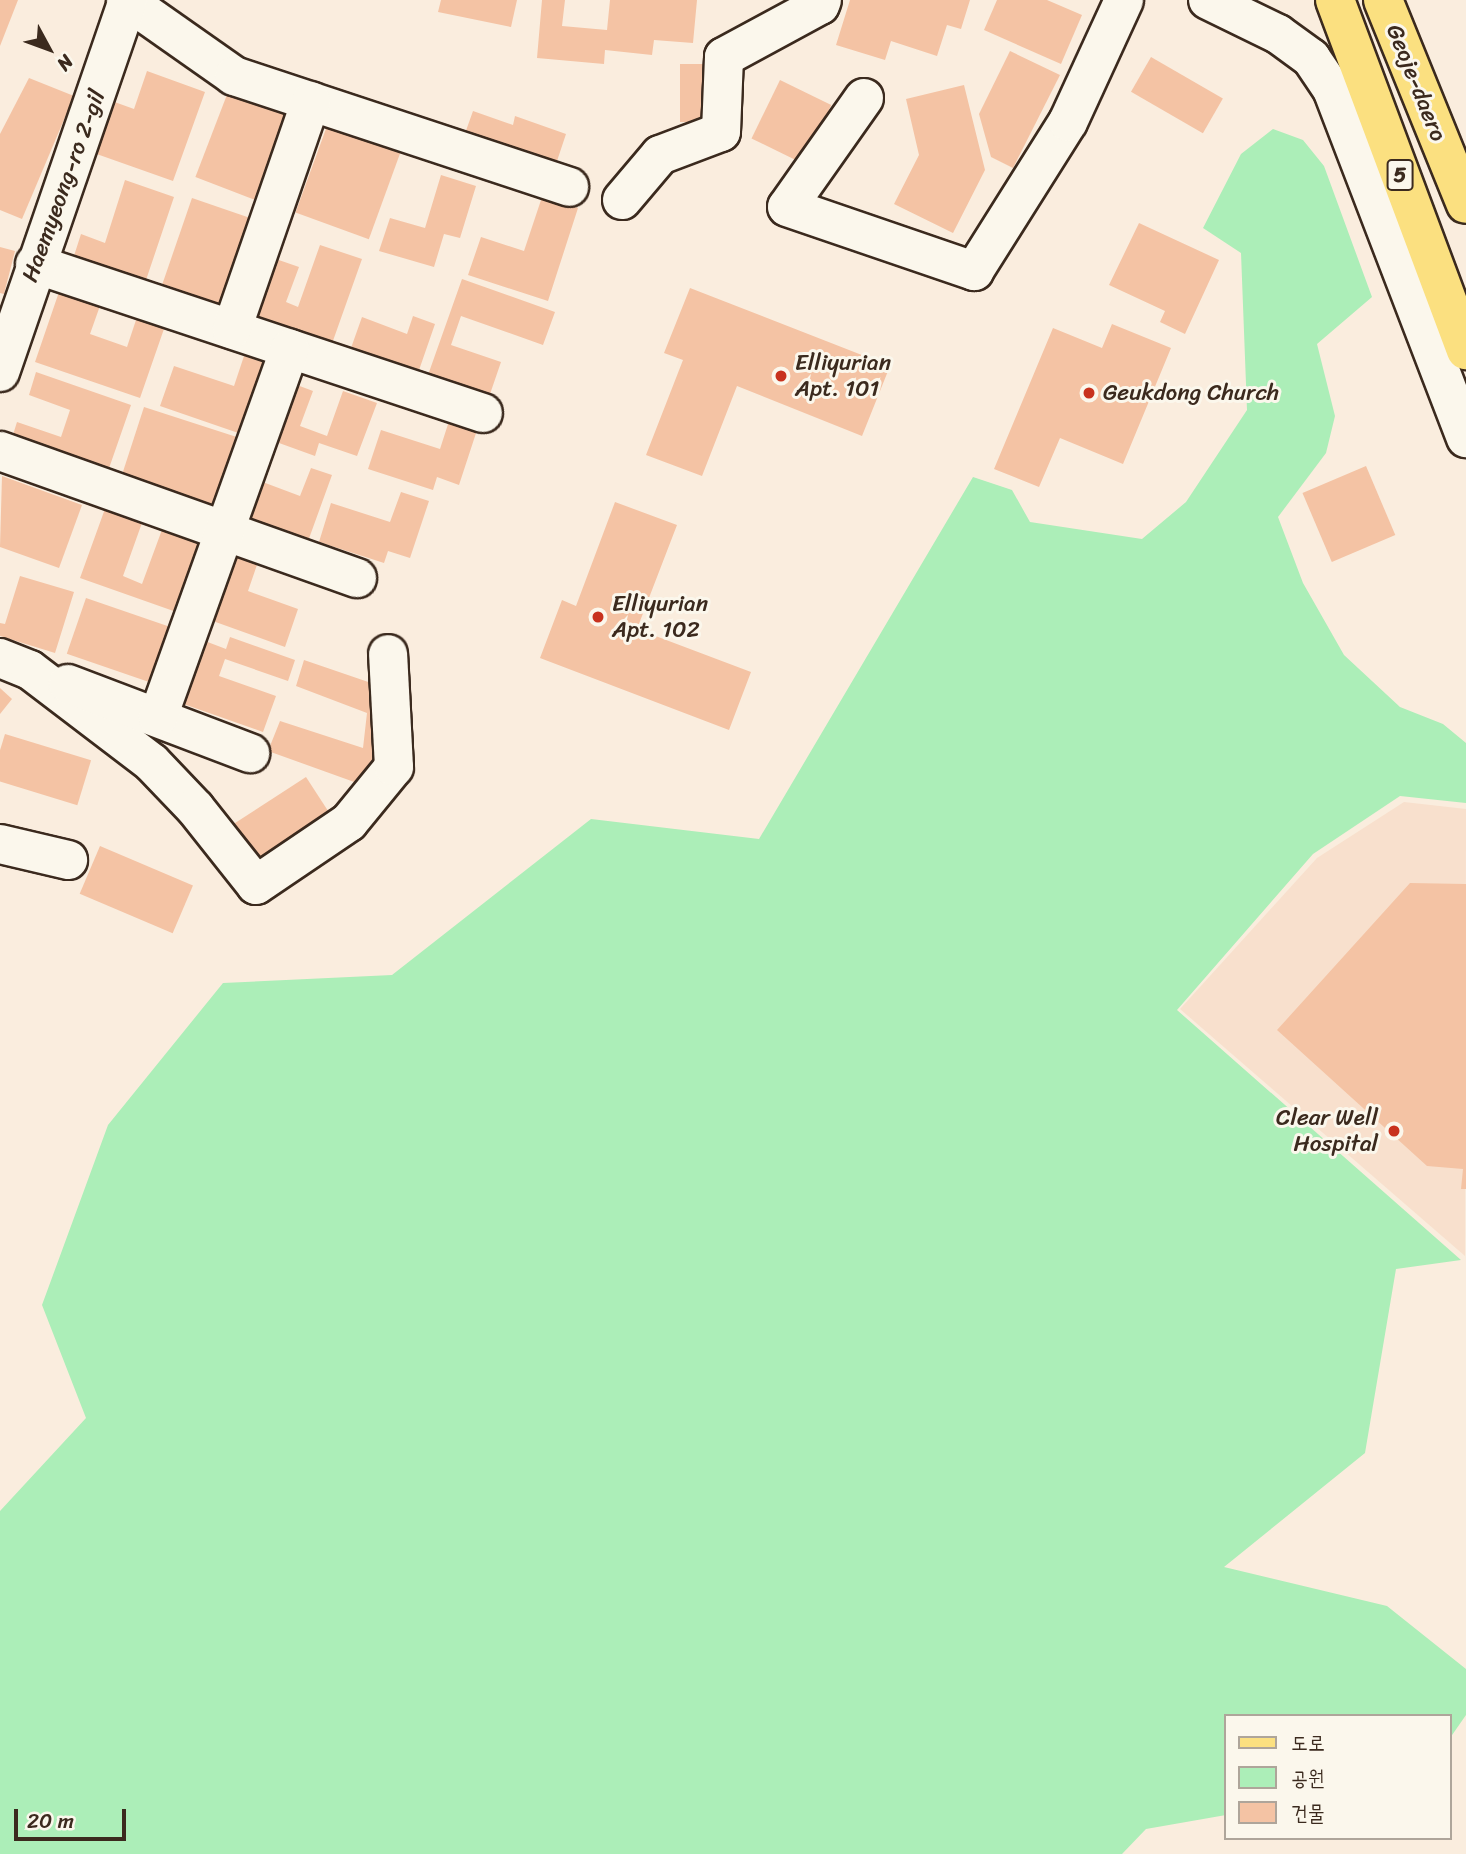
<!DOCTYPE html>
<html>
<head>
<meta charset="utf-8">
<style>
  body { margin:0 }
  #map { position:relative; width:1466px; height:1854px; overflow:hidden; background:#faedde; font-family:Sriracha,"Poor Story",sans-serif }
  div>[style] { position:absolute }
  .built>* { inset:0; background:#f8e0cd }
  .green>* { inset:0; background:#aceeb8 }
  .building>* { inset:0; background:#f4c3a4; transform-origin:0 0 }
  .roads { filter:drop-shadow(2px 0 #3b2a1e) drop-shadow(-2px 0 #3b2a1e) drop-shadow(0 2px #3b2a1e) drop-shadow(0 -2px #3b2a1e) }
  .minor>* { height:38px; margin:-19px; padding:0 19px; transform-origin:19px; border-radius:19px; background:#fbf7ec }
  .major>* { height:38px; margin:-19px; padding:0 19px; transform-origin:19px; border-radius:19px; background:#fbe080 }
  .dots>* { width:19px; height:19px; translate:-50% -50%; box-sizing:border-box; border:4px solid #fbf7ec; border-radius:50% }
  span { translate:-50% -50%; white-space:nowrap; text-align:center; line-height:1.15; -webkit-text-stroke:6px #fbf7ec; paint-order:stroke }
  .shield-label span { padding:2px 5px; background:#fbf7ec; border:2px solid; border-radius:5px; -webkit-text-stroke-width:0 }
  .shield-label { font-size:21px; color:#3b2a1e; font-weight:700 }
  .street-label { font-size:23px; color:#3b2a1e }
  .poi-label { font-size:23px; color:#3b2a1e }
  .left { translate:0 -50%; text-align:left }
  .right { translate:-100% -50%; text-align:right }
  .legend { position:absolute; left:1224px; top:1714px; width:228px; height:126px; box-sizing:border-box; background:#fbf7ec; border:2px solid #aea59a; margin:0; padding:9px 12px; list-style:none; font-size:21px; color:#3b2a1e }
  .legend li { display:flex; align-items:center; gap:14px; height:35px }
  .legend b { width:35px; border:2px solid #aea59a }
  .north { position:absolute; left:14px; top:14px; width:70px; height:70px; -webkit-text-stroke:5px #fbf7ec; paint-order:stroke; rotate:131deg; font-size:19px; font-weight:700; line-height:28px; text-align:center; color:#3b2a1e }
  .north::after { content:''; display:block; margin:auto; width:24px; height:32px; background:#3b2a1e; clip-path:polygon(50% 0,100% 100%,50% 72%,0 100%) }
  .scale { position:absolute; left:14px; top:1809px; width:112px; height:32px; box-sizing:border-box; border:4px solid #3b2a1e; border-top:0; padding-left:9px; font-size:21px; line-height:24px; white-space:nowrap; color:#3b2a1e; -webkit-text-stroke:5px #fbf7ec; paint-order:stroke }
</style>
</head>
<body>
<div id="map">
  <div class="built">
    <i style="clip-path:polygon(1404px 802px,1466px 809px,1465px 1256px,1180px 1009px,1317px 858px)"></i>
  </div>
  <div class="green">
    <i style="clip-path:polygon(1273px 129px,1303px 140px,1324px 166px,1372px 297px,1317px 344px,1335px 416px,1326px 453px,1278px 517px,1303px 583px,1344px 655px,1400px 707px,1443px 724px,1466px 743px,1466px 803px,1400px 796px,1313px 854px,1177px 1010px,1461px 1260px,1396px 1269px,1365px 1453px,1224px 1567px,1387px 1606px,1466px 1669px,1466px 1715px,1450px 1738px,1450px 1716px,1226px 1716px,1226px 1815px,1146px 1829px,1122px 1854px,0 1854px,0 1511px,86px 1418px,42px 1305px,108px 1125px,223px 983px,392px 975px,591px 819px,759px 839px,973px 477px,1012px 490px,1030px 522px,1142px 539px,1186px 502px,1247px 410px,1241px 253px,1203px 228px,1241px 154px)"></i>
  </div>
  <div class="building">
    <i style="clip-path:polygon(0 0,18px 0,0 46px)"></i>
    <i style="clip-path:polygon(441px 0,517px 0,511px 27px,438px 12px)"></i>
    <i style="clip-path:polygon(542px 0,565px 0,562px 26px,607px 30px,610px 0,697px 0,693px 43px,654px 40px,652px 55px,605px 50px,604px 64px,537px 58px)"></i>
    <i style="clip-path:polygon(850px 0,970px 0,961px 29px,947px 25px,937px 56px,891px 41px,885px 60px,836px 45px)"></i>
    <i style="clip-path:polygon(997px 0,1047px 0,1082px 15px,1061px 64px,984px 30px)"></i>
    <i style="clip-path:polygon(1010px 51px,1060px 75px,1013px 168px,991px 157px,979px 114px)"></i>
    <i style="left:1151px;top:57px;width:83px;height:40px;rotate:30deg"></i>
    <i style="left:680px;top:64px;width:31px;height:58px"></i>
    <i style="clip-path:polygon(147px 71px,205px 92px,173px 181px,91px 152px,109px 100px,134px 109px)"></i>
    <i style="clip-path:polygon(29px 78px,74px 96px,22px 219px,0 210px,0 134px)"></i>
    <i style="left:780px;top:80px;width:57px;height:65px;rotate:26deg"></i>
    <i style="clip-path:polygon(964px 85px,985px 170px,953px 233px,894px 204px,919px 155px,906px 99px)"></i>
    <i style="left:228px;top:92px;width:64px;height:91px;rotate:21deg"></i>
    <i style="clip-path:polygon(473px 111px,513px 125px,515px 116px,566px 134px,554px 170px,463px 139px)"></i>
    <i style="left:327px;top:126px;width:78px;height:92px;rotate:20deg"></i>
    <i style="clip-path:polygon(441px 175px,476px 186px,460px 238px,444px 234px,434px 267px,379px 251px,390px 218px,425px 228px)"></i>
    <i style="clip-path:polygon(125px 180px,174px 197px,144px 286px,72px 262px,81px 234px,105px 243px)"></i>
    <i style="clip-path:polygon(542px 197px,578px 208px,548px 301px,468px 275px,481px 237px,524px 251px)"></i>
    <i style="left:192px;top:198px;width:60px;height:91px;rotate:19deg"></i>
    <i style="clip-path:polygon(1139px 223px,1219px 260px,1185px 334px,1160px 322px,1165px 311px,1109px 285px)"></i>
    <i style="clip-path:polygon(320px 245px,362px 259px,329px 352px,249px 324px,273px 258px,299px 267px,286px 302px,298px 307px)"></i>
    <i style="clip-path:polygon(0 247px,15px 251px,4px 294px,0 293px)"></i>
    <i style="clip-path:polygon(462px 279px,555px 312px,543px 345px,461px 316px,451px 345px,501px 362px,489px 397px,428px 375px)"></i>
    <i style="clip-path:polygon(690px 288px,890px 366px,862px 436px,737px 386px,702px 476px,646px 455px,683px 360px,664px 353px)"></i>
    <i style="clip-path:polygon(60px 289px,101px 303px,90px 334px,127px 347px,137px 317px,165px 326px,140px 398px,35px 362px)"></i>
    <i style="clip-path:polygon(413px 316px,435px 324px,418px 373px,351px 348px,362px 317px,407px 334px)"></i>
    <i style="clip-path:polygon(1112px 324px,1171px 348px,1123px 464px,1060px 438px,1039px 487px,994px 469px,1053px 328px,1102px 348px)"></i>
    <i style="clip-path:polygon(244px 356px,271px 365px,247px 436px,160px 406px,174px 366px,234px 386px)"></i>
    <i style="clip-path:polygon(36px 372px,131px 405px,107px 474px,11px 441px,17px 422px,61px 437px,70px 410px,29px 395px)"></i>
    <i style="clip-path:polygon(289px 382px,313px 391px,300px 426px,327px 436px,343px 391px,377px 403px,357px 456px,319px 443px,315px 456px,268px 439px)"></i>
    <i style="left:144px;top:407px;width:108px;height:78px;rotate:18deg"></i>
    <i style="clip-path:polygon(450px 418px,478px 427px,459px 485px,437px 477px,433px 490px,368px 469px,381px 430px,440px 449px)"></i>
    <i style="left:1366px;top:466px;width:75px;height:69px;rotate:67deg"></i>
    <i style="clip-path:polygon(311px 468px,332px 475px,307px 544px,245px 521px,260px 481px,300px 496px)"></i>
    <i style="clip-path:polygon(2px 476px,82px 505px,59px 568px,0 547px)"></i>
    <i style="clip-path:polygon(401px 492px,429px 501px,410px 558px,388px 551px,384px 563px,319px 542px,331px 503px,390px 522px)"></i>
    <i style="clip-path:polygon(615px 502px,677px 525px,637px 629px,751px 672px,729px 730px,540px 658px,562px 600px,576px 606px)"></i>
    <i style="clip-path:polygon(106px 506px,143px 520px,123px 576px,142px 584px,163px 527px,207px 543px,182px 614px,80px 578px)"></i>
    <i style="clip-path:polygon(235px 551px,259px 559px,248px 591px,298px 609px,285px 647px,210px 620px)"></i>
    <i style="clip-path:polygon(20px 576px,74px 592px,55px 653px,0 636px,0 623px,5px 624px)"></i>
    <i style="left:86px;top:598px;width:90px;height:59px;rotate:19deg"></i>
    <i style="clip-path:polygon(230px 637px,295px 660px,288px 681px,225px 659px,219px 676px,276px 696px,263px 732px,175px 701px,197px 638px,226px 649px)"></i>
    <i style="clip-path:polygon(304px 660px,380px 686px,376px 755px,357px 783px,268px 751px,280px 721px,363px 748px,367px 713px,296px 686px)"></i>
    <i style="clip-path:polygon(0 688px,12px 699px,0 714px)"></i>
    <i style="left:5px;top:734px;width:90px;height:47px;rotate:17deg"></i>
    <i style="left:306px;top:777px;width:48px;height:85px;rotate:57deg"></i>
    <i style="left:100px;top:846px;width:101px;height:52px;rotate:23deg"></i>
    <i style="clip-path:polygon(1410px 883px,1466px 884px,1466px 1189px,1461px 1189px,1463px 1169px,1427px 1166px,1277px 1030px)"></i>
  </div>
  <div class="roads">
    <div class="minor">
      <i style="left:126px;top:0;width:132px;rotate:35.1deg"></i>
      <i style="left:234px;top:76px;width:353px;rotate:18.3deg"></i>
      <i style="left:1208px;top:0;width:78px;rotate:25.9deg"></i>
      <i style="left:1278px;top:34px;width:41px;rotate:36deg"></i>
      <i style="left:1311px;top:58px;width:37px;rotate:56deg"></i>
      <i style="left:1332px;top:89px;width:374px;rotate:69deg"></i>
      <i style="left:864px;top:98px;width:133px;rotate:125.2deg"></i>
      <i style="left:787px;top:207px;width:198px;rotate:18.9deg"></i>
      <i style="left:974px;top:271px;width:176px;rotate:-57.8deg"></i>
      <i style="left:1068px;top:122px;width:134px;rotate:-65.3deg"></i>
      <i style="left:622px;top:200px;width:59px;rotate:-49.8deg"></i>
      <i style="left:660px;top:155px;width:65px;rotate:-20.7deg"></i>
      <i style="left:721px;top:132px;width:75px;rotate:-87.7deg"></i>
      <i style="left:724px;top:57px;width:109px;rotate:-28.4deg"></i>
      <i style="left:820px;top:5px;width:5px;rotate:-68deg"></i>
      <i style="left:35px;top:264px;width:472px;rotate:18.4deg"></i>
      <i style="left:232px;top:329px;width:241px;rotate:-70.9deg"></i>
      <i style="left:0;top:372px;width:393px;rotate:-71deg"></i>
      <i style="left:0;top:451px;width:379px;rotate:19.6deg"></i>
      <i style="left:0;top:658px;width:32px;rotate:22deg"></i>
      <i style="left:30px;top:670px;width:153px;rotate:37.3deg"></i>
      <i style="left:152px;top:763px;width:62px;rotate:46.3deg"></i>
      <i style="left:195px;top:808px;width:98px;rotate:51.6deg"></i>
      <i style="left:256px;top:885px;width:112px;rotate:-34.1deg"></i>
      <i style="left:349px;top:822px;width:71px;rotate:-50.7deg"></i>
      <i style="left:394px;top:767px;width:113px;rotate:-93deg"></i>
      <i style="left:68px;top:684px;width:195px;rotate:20.8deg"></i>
      <i style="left:158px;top:717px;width:391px;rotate:-70.3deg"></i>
      <i style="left:0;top:844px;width:70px;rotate:13.2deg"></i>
    </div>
    <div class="major">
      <i style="left:1335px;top:0;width:374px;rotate:69.5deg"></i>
      <i style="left:1383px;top:0;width:220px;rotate:67.9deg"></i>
    </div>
  </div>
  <div class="dots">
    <i style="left:781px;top:376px;background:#c8321e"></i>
    <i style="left:1089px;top:393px;background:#c8321e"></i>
    <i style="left:598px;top:617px;background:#c8321e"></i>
    <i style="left:1394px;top:1131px;background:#c8321e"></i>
  </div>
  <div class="shield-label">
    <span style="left:1400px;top:175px">5</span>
  </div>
  <div class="street-label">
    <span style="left:1416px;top:83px;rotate:68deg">Geoje-daero</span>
    <span style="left:64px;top:186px;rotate:-70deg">Haemyeong-ro 2-gil</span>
  </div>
  <div class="poi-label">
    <span class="left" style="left:795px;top:376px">Elliyurian<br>Apt. 101</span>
    <span class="left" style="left:1103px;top:393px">Geukdong Church</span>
    <span class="left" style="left:612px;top:617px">Elliyurian<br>Apt. 102</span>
    <span class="right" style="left:1378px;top:1131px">Clear Well<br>Hospital</span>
  </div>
  <ul class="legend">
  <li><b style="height:9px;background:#fbe080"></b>도로</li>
  <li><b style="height:19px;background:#aceeb8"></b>공원</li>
  <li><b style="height:19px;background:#f4c3a4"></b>건물</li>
  </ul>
  <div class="north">N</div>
  <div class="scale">20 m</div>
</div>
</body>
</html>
